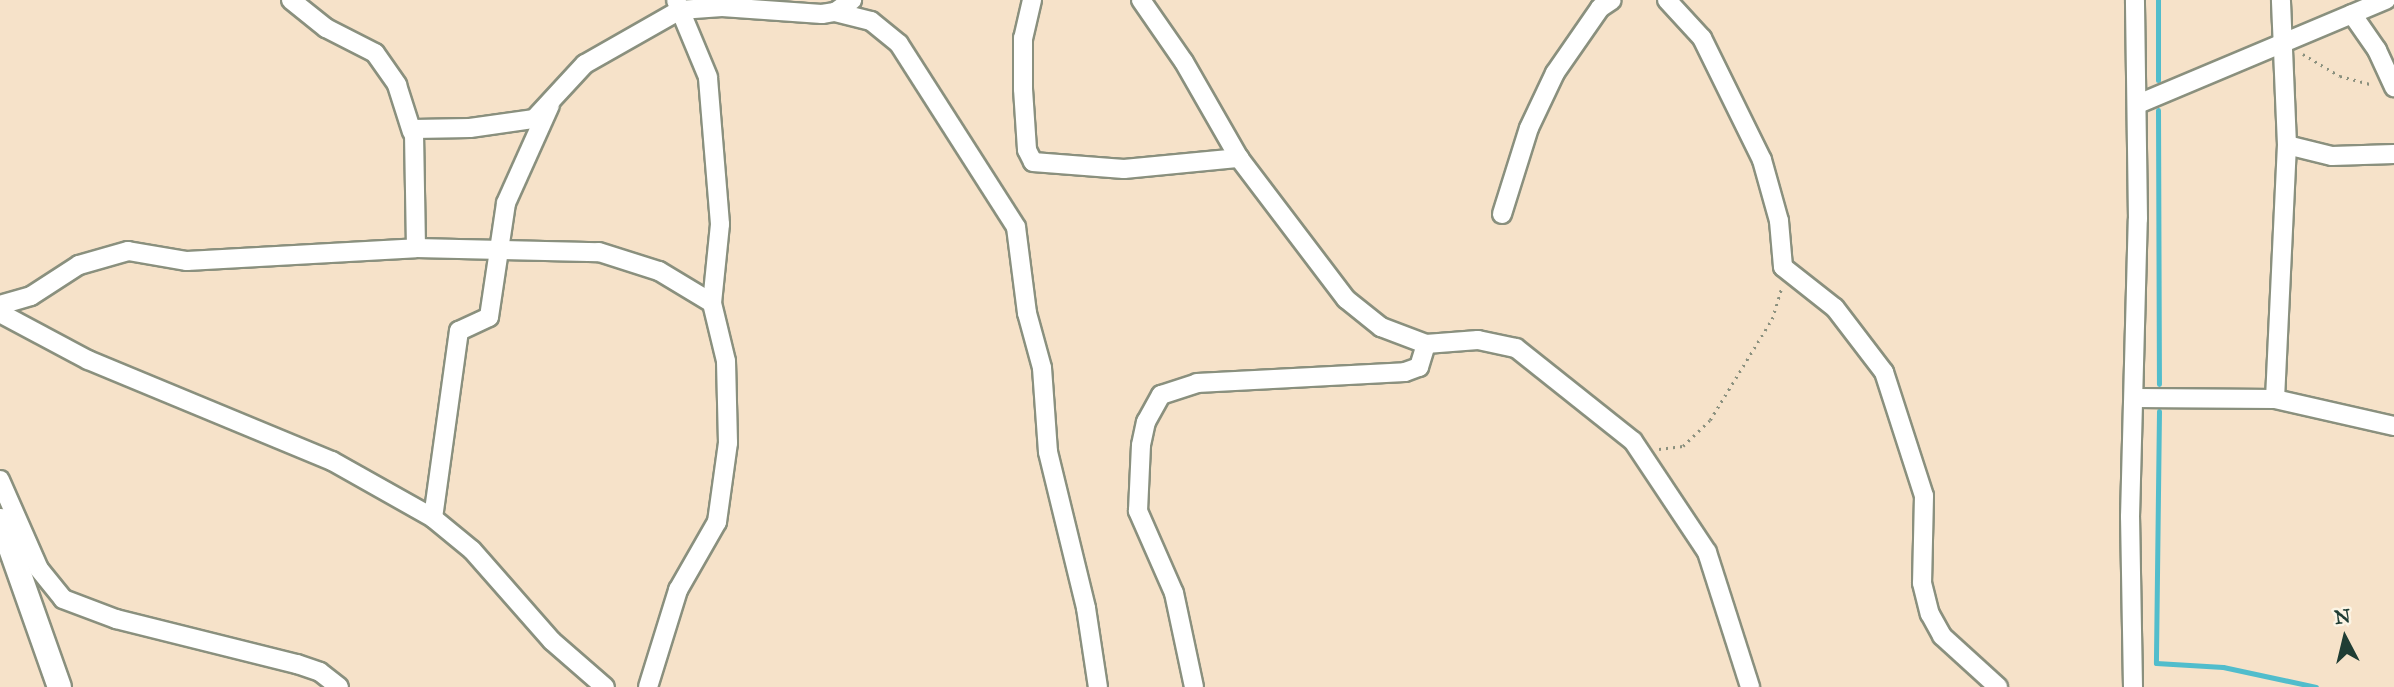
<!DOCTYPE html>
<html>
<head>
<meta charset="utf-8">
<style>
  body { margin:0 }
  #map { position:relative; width:2394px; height:687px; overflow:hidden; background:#f6e2c9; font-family:"IM FELL Great Primer",serif }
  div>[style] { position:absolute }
  .stream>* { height:5px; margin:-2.5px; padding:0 2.5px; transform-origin:2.5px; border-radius:2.5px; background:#51bdcc }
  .path>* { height:2.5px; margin-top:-1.25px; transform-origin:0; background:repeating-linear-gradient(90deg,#8a907e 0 2px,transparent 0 7px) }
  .roads { filter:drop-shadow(2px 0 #8a907e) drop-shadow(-2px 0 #8a907e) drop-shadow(0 2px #8a907e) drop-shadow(0 -2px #8a907e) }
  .minor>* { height:18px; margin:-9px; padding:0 9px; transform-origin:9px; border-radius:9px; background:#fff }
  .tertiary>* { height:23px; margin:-11.5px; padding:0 11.5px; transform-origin:11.5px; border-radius:11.5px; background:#fff }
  span { translate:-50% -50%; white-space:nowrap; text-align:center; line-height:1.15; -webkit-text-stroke:5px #fcf5e5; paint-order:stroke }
  .north { position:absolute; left:2310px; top:603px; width:70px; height:70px; -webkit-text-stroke:5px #fcf5e5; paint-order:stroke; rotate:353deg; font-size:19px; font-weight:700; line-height:28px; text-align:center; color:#1f3d34 }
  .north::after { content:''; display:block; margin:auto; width:24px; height:32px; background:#1f3d34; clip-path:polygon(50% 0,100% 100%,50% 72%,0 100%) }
</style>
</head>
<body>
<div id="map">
  <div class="stream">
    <i style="left:2158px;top:0;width:80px;rotate:90deg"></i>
    <i style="left:2158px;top:110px;width:274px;rotate:89.8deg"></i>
    <i style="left:2159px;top:411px;width:252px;rotate:90.7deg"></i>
    <i style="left:2156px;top:663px;width:67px;rotate:3.4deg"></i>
    <i style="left:2223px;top:667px;width:95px;rotate:12.1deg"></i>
  </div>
  <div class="path">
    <i style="left:2303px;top:54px;width:43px;rotate:30.7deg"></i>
    <i style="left:2340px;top:76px;width:34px;rotate:15deg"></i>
    <i style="left:1659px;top:449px;width:24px;rotate:-7deg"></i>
    <i style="left:1683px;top:446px;width:37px;rotate:-44deg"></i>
    <i style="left:1710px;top:420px;width:119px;rotate:-58.5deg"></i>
    <i style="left:1772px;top:319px;width:34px;rotate:-73deg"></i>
  </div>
  <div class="roads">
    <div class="minor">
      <i style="left:291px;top:0;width:45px;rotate:38.7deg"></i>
      <i style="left:326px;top:28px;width:55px;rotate:27deg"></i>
      <i style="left:375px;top:53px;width:39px;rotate:55deg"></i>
      <i style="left:397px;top:85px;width:49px;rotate:72.3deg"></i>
      <i style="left:1032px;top:0;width:39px;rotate:103deg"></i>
      <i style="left:1023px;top:38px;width:51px;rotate:90deg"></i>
      <i style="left:1023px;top:89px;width:61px;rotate:86.2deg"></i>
      <i style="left:1027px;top:150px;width:13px;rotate:63deg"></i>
      <i style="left:1033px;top:162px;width:91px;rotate:4.4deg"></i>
      <i style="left:1124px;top:169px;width:116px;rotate:-5.5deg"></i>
      <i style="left:1141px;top:0;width:75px;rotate:55.3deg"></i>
      <i style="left:1184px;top:62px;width:111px;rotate:60.2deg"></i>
      <i style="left:1239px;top:158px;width:177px;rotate:52.8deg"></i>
      <i style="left:1346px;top:299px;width:45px;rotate:38.7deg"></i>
      <i style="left:1381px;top:327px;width:48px;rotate:20.7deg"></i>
      <i style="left:1667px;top:0;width:52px;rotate:47.4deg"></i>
      <i style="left:1702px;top:38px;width:136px;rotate:63.8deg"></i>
      <i style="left:1762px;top:160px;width:63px;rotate:74.4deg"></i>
      <i style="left:1779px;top:221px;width:46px;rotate:85deg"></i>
      <i style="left:1783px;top:267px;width:66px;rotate:38.3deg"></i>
      <i style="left:1835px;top:308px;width:81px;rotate:52.6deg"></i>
      <i style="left:1884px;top:372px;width:130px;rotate:72.1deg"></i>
      <i style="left:1924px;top:496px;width:87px;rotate:91.3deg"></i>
      <i style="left:1922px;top:583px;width:32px;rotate:76deg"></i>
      <i style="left:1930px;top:614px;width:25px;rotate:61deg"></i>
      <i style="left:1942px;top:636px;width:76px;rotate:42.3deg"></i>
      <i style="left:835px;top:12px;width:37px;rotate:14deg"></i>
      <i style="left:871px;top:21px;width:36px;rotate:39deg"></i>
      <i style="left:899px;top:44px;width:217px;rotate:57.4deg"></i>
      <i style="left:1016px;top:227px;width:87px;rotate:82.7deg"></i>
      <i style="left:1027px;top:313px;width:57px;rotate:74.7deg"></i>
      <i style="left:1042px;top:368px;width:84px;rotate:85.9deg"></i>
      <i style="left:1048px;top:452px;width:161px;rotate:76.3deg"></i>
      <i style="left:1086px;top:608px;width:80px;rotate:81.4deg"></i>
      <i style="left:2352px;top:14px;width:44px;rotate:55.2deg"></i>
      <i style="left:2377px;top:50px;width:41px;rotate:65.3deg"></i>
      <i style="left:2138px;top:104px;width:269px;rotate:-22.8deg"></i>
      <i style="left:2287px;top:145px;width:46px;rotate:13.7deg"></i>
      <i style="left:2332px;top:156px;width:62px;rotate:-1.8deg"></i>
      <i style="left:1502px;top:214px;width:90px;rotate:-72.6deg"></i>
      <i style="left:1529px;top:128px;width:61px;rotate:-64.7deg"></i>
      <i style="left:1555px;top:73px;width:79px;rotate:-55.3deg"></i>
      <i style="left:1600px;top:8px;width:14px;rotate:-34deg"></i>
      <i style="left:416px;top:248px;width:183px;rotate:1.3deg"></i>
      <i style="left:599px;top:252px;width:63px;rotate:17.6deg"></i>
      <i style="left:659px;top:271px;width:62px;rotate:31.1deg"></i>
      <i style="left:0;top:305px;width:32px;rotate:-16deg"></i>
      <i style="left:31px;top:296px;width:57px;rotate:-32.9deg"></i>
      <i style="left:79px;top:265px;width:51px;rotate:-15.9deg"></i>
      <i style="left:128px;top:251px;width:60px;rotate:9.6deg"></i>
      <i style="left:187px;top:261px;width:229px;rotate:-3.2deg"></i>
      <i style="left:416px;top:248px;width:119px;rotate:-91deg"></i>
      <i style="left:414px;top:129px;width:56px;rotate:-1deg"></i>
      <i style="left:470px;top:128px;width:65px;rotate:-8deg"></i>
      <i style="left:534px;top:119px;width:75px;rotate:-47.2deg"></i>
      <i style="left:585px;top:64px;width:109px;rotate:-29.6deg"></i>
      <i style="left:680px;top:10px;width:42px;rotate:-4.1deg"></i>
      <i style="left:722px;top:7px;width:100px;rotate:4deg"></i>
      <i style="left:822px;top:14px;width:13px;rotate:-9deg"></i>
      <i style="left:835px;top:12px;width:21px;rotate:-35deg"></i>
      <i style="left:0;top:313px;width:100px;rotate:28.1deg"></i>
      <i style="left:88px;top:360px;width:264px;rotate:22.5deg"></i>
      <i style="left:332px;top:461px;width:116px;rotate:29.4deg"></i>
      <i style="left:433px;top:518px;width:50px;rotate:39.4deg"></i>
      <i style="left:472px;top:550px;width:121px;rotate:48.7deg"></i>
      <i style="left:552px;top:641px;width:70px;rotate:41deg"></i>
      <i style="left:2136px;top:398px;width:139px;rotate:0.4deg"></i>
      <i style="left:2275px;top:399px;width:122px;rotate:12.8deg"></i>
      <i style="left:2275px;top:399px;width:254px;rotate:-87.3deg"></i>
      <i style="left:2287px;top:145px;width:145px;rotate:-92.4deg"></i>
      <i style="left:0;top:480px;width:97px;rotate:66.3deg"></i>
      <i style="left:39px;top:569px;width:38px;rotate:51deg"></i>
      <i style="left:63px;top:599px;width:57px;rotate:20.7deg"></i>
      <i style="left:116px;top:619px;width:187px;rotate:14deg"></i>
      <i style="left:297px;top:664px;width:24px;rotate:19deg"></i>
      <i style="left:320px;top:672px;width:24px;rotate:38deg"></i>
      <i style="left:433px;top:518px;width:189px;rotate:-82.1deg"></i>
      <i style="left:459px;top:331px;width:33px;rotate:-25deg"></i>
      <i style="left:489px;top:317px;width:115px;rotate:-81.5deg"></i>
      <i style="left:506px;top:203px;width:107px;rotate:-65.8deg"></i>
      <i style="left:648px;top:687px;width:102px;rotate:-72.8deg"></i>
      <i style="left:678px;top:590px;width:78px;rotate:-60.2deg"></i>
      <i style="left:717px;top:522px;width:80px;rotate:-82.1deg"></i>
      <i style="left:728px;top:443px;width:82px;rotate:-91.4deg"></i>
      <i style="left:726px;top:361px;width:60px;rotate:-103.6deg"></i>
      <i style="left:712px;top:303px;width:79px;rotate:-84.2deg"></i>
      <i style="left:720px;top:224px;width:147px;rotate:-94.7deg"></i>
      <i style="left:708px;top:77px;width:83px;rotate:-112.6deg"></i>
      <i style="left:1194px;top:687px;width:96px;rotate:-102deg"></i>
      <i style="left:1174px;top:593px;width:90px;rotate:-113.7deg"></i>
      <i style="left:1138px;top:511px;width:66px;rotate:-87.4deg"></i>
      <i style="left:1141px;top:445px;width:24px;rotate:-78deg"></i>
      <i style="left:1146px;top:422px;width:31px;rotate:-61deg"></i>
      <i style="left:1161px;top:395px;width:38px;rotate:-18deg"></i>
      <i style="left:1197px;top:383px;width:208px;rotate:-3deg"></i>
      <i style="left:1405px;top:372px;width:15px;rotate:-20deg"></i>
      <i style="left:1419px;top:367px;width:24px;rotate:-73deg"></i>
      <i style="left:1426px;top:344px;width:52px;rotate:-4.4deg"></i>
      <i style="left:1478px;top:340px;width:39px;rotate:12deg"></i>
      <i style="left:1516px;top:348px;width:149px;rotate:38.5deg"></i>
      <i style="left:1633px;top:441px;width:133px;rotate:56.3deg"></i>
      <i style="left:1707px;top:552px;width:142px;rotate:72.3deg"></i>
      <i style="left:2133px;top:687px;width:170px;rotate:-91deg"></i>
      <i style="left:2130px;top:517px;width:298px;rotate:-88.5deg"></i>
      <i style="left:2138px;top:219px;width:219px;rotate:-90.8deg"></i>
    </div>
    <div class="tertiary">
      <i style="left:0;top:520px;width:177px;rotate:70.5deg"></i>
    </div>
  </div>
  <div class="north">N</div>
</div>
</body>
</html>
